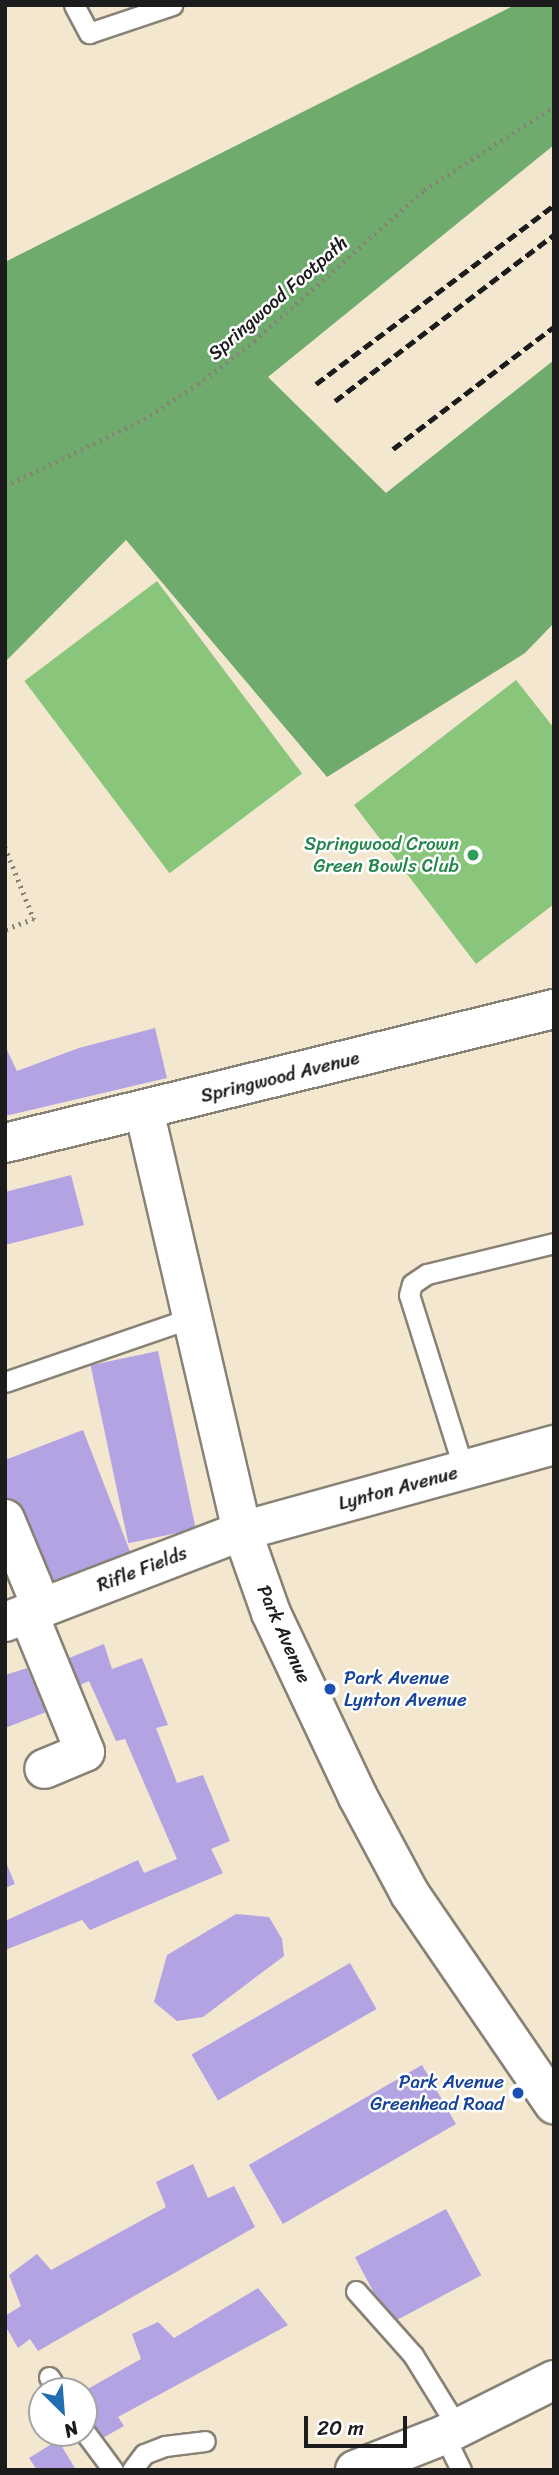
<!DOCTYPE html>
<html>
<head>
<meta charset="utf-8">
<style>
  body { margin:0 }
  #map { position:relative; width:559px; height:2475px; overflow:hidden; background:#f4e7d0; font-family:Sriracha,sans-serif }
  div>[style] { position:absolute }
  .green>* { inset:0; background:#89c67c; transform-origin:0 0 }
  .forest>* { inset:0; background:#6eab6c }
  .building>* { inset:0; background:#b3a3e3; transform-origin:0 0 }
  .path>* { height:4.5px; margin-top:-2.25px; transform-origin:0; background:repeating-linear-gradient(90deg,#888276 0 2px,transparent 0 7px) }
  .roads { filter:drop-shadow(2px 0 #888276) drop-shadow(-2px 0 #888276) drop-shadow(0 2px #888276) drop-shadow(0 -2px #888276) }
  .lane>* { height:19px; margin:-9.5px; padding:0 9.5px; transform-origin:9.5px; border-radius:9.5px; background:#fff }
  .street>* { height:38px; margin:-19px; padding:0 19px; transform-origin:19px; border-radius:19px; background:#fff }
  .rail>* { height:5px; margin-top:-2.5px; transform-origin:0; background:repeating-linear-gradient(90deg,#1c1c1c 0 10px,transparent 0 15px) }
  .dots>* { width:19px; height:19px; translate:-50% -50%; box-sizing:border-box; border:4px solid #fff; border-radius:50% }
  span { translate:-50% -50%; white-space:nowrap; text-align:center; line-height:1.15; -webkit-text-stroke:5px #fff; paint-order:stroke }
  .street-label { font-size:19px; color:#1c1c1c }
  .leisure-label { font-size:19px; color:#27864d }
  .right { translate:-100% -50%; text-align:right }
  .transit-label { font-size:19px; color:#164399 }
  .left { translate:0 -50%; text-align:left }
  .frame { position:absolute; inset:0; border:7px solid #1c1c1c; pointer-events:none }
  .north { position:absolute; left:28px; top:2377px; width:70px; height:70px; box-sizing:border-box; background:#fff; border:2px solid #a4a4a4; border-radius:50%; rotate:155deg; font-size:19px; font-weight:700; line-height:28px; text-align:center; color:#1c1c1c }
  .north::after { content:''; display:block; margin:auto; width:24px; height:32px; background:#1f6fb2; clip-path:polygon(50% 0,100% 100%,50% 72%,0 100%) }
  .scale { position:absolute; left:304px; top:2416px; width:103px; height:32px; box-sizing:border-box; border:4px solid #1c1c1c; border-top:0; padding-left:9px; font-size:21px; line-height:24px; white-space:nowrap; color:#1c1c1c; -webkit-text-stroke:5px #fff; paint-order:stroke }
</style>
</head>
<body>
<div id="map">
  <div class="green">
    <i style="left:157px;top:581px;width:241px;height:166px;rotate:53deg"></i>
    <i style="clip-path:polygon(516px 680px,554px 728px,554px 904px,476px 964px,354px 805px)"></i>
  </div>
  <div class="forest">
    <i style="clip-path:polygon(515px 5px,554px 5px,554px 145px,268px 377px,386px 493px,554px 360px,554px 623px,525px 653px,327px 777px,126px 540px,5px 662px,5px 262px)"></i>
  </div>
  <div class="building">
    <i style="clip-path:polygon(155px 1028px,167px 1078px,5px 1116px,5px 1046px,17px 1071px,79px 1048px)"></i>
    <i style="clip-path:polygon(71px 1175px,84px 1225px,5px 1245px,5px 1192px)"></i>
    <i style="left:158px;top:1351px;width:182px;height:69px;rotate:78deg"></i>
    <i style="clip-path:polygon(83px 1430px,131px 1554px,42px 1589px,5px 1499px,5px 1460px)"></i>
    <i style="clip-path:polygon(104px 1644px,112px 1669px,142px 1658px,168px 1725px,156px 1728px,177px 1783px,203px 1775px,230px 1841px,211px 1849px,223px 1873px,90px 1930px,82px 1920px,5px 1950px,5px 1921px,138px 1860px,144px 1873px,177px 1859px,125px 1739px,116px 1741px,89px 1681px,65px 1692px,54px 1664px)"></i>
    <i style="clip-path:polygon(27px 1668px,46px 1712px,5px 1728px,5px 1675px)"></i>
    <i style="clip-path:polygon(5px 1860px,15px 1884px,5px 1888px)"></i>
    <i style="clip-path:polygon(236px 1914px,269px 1917px,282px 1939px,284px 1956px,203px 2017px,177px 2021px,154px 2002px,167px 1955px)"></i>
    <i style="left:350px;top:1963px;width:53px;height:183px;rotate:60deg"></i>
    <i style="left:422px;top:2065px;width:68px;height:200px;rotate:60deg"></i>
    <i style="clip-path:polygon(193px 2164px,208px 2198px,234px 2186px,255px 2227px,38px 2351px,30px 2339px,18px 2348px,5px 2325px,5px 2316px,21px 2306px,9px 2275px,37px 2254px,51px 2270px,166px 2207px,156px 2182px)"></i>
    <i style="left:446px;top:2209px;width:75px;height:103px;rotate:62deg"></i>
    <i style="clip-path:polygon(258px 2288px,288px 2325px,118px 2417px,124px 2426px,92px 2444px,84px 2431px,84px 2391px,141px 2359px,132px 2334px,158px 2322px,174px 2338px)"></i>
    <i style="clip-path:polygon(58px 2440px,76px 2470px,37px 2470px,29px 2458px)"></i>
  </div>
  <div class="path">
    <i style="left:5px;top:486px;width:154px;rotate:-25.7deg"></i>
    <i style="left:144px;top:419px;width:64px;rotate:-32.9deg"></i>
    <i style="left:198px;top:384px;width:71px;rotate:-37.5deg"></i>
    <i style="left:254px;top:341px;width:227px;rotate:-41.6deg"></i>
    <i style="left:424px;top:190px;width:154px;rotate:-32.6deg"></i>
    <i style="left:5px;top:847px;width:78px;rotate:68.1deg"></i>
    <i style="left:34px;top:919px;width:31px;rotate:159deg"></i>
  </div>
  <div class="roads">
    <div class="lane">
      <i style="left:74px;top:5px;width:32px;rotate:62deg"></i>
      <i style="left:89px;top:33px;width:88px;rotate:-18.6deg"></i>
      <i style="left:5px;top:1382px;width:197px;rotate:-19deg"></i>
      <i style="left:464px;top:1470px;width:183px;rotate:-107.4deg"></i>
      <i style="left:409px;top:1295px;width:11px;rotate:-75deg"></i>
      <i style="left:412px;top:1284px;width:18px;rotate:-34deg"></i>
      <i style="left:427px;top:1274px;width:131px;rotate:-13.7deg"></i>
      <i style="left:356px;top:2291px;width:86px;rotate:48.3deg"></i>
      <i style="left:413px;top:2355px;width:86px;rotate:58.3deg"></i>
      <i style="left:49px;top:2377px;width:17px;rotate:57deg"></i>
      <i style="left:84px;top:2431px;width:49px;rotate:53.4deg"></i>
      <i style="left:444px;top:2435px;width:39px;rotate:64deg"></i>
      <i style="left:132px;top:2470px;width:20px;rotate:-53deg"></i>
      <i style="left:144px;top:2454px;width:22px;rotate:-21deg"></i>
      <i style="left:165px;top:2446px;width:40px;rotate:-7.1deg"></i>
    </div>
    <div class="street">
      <i style="left:144px;top:1110px;width:432px;rotate:76.9deg"></i>
      <i style="left:242px;top:1531px;width:87px;rotate:70.5deg"></i>
      <i style="left:271px;top:1613px;width:204px;rotate:64.7deg"></i>
      <i style="left:358px;top:1797px;width:110px;rotate:61.8deg"></i>
      <i style="left:410px;top:1894px;width:255px;rotate:55.6deg"></i>
      <i style="left:5px;top:1143px;width:565px;rotate:-13.72deg"></i>
      <i style="left:5px;top:1519px;width:96px;rotate:67.4deg"></i>
      <i style="left:28px;top:1613px;width:150px;rotate:67.7deg"></i>
      <i style="left:85px;top:1752px;width:44px;rotate:157.5deg"></i>
      <i style="left:5px;top:1622px;width:254px;rotate:-21deg"></i>
      <i style="left:242px;top:1531px;width:324px;rotate:-15.4deg"></i>
      <i style="left:355px;top:2470px;width:96px;rotate:-21.5deg"></i>
      <i style="left:444px;top:2435px;width:123px;rotate:-26.6deg"></i>
    </div>
  </div>
  <div class="rail">
    <i style="left:316px;top:384px;width:298px;rotate:-36.9deg"></i>
    <i style="left:335px;top:401px;width:275px;rotate:-37.2deg"></i>
    <i style="left:393px;top:449px;width:202px;rotate:-37.2deg"></i>
  </div>
  <div class="dots">
    <i style="left:473px;top:855px;background:#2e9e5b"></i>
    <i style="left:330px;top:1689px;background:#1a4fb4"></i>
    <i style="left:518px;top:2093px;background:#1a4fb4"></i>
  </div>
  <div class="street-label">
    <span style="left:278px;top:298px;rotate:-41deg">Springwood Footpath</span>
    <span style="left:280px;top:1077px;rotate:-14deg">Springwood Avenue</span>
    <span style="left:398px;top:1488px;rotate:-15deg">Lynton Avenue</span>
    <span style="left:142px;top:1569px;rotate:-21deg">Rifle Fields</span>
    <span style="left:284px;top:1634px;rotate:66deg">Park Avenue</span>
  </div>
  <div class="leisure-label">
    <span class="right" style="left:459px;top:855px">Springwood Crown<br>Green Bowls Club</span>
  </div>
  <div class="transit-label">
    <span class="left" style="left:344px;top:1689px">Park Avenue<br>Lynton Avenue</span>
    <span class="right" style="left:504px;top:2093px">Park Avenue<br>Greenhead Road</span>
  </div>
  <div class="frame"></div>
  <div class="north">N</div>
  <div class="scale">20 m</div>
</div>
</body>
</html>
